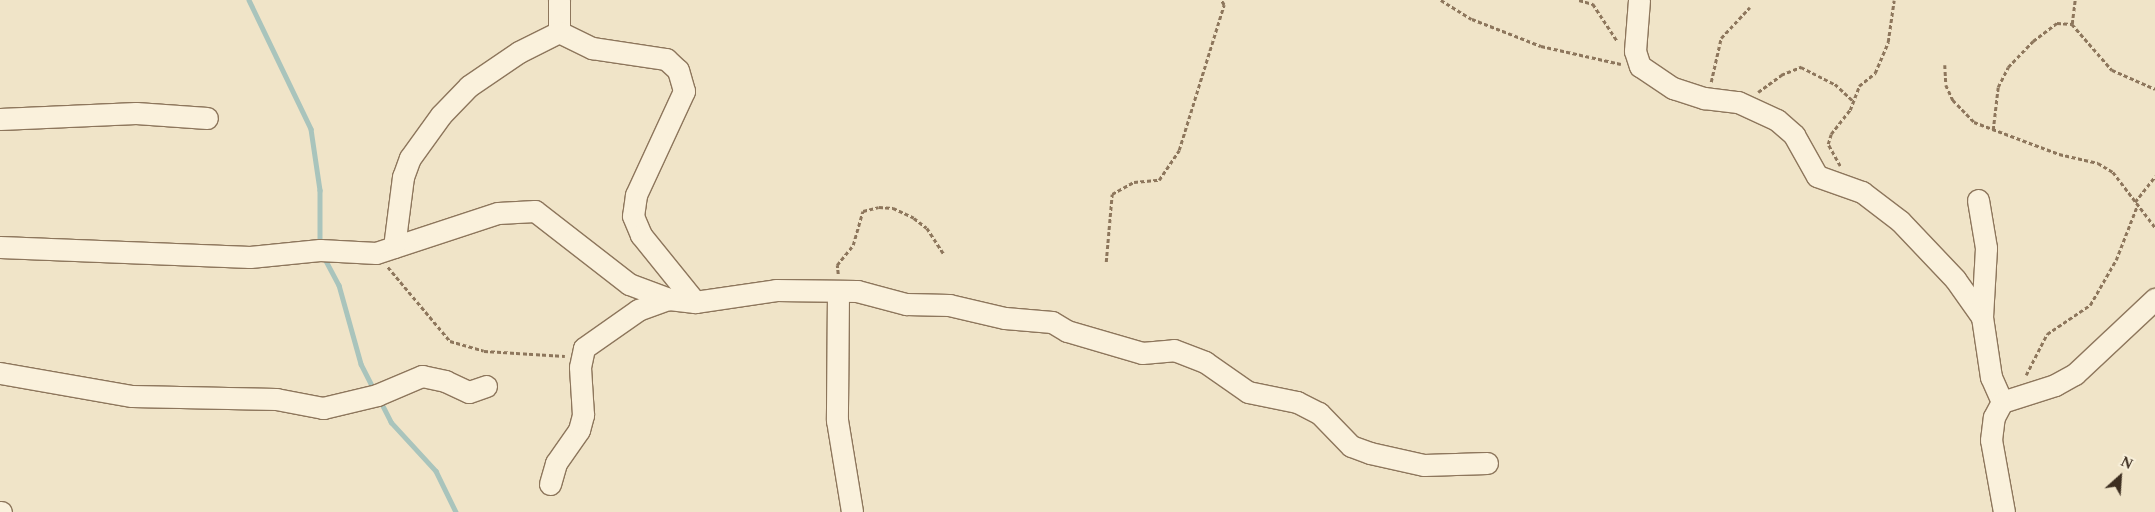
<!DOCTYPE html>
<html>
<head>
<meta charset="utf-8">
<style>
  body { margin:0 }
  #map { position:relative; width:2155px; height:512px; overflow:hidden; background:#f0e4c8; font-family:Spectral,serif }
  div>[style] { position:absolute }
  .stream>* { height:4.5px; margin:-2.25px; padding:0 2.25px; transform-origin:2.25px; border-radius:2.25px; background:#a9c4bc }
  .path>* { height:2.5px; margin-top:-1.25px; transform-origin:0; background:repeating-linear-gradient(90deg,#8d765c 0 4px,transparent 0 6.5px) }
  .roads { filter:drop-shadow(1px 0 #8d765c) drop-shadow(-1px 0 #8d765c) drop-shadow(0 1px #8d765c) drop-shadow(0 -1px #8d765c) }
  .minor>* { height:21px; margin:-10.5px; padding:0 10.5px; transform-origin:10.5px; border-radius:10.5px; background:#faf1dc }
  span { translate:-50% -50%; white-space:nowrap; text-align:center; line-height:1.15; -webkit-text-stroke:5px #f7eed8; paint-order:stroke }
  .north { position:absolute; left:2095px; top:452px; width:50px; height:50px; -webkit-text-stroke:4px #f7eed8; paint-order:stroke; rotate:26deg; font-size:14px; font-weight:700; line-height:20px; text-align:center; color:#3d2e20 }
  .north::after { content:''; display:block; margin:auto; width:18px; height:22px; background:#3d2e20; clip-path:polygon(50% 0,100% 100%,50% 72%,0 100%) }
</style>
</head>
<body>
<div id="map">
  <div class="stream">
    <i style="left:249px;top:0;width:143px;rotate:64.3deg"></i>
    <i style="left:311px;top:129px;width:62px;rotate:81.6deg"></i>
    <i style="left:320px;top:190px;width:55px;rotate:90deg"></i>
    <i style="left:324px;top:257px;width:32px;rotate:62deg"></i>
    <i style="left:339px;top:285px;width:82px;rotate:74.4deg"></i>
    <i style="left:361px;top:364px;width:28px;rotate:63deg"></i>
    <i style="left:380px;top:400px;width:25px;rotate:63deg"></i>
    <i style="left:391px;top:422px;width:67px;rotate:47.4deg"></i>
    <i style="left:436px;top:471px;width:46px;rotate:64deg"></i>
  </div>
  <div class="path">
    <i style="left:1441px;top:0;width:36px;rotate:32deg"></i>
    <i style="left:1472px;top:19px;width:74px;rotate:21.4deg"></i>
    <i style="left:1541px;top:46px;width:82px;rotate:12.7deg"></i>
    <i style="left:1579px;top:0;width:15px;rotate:16deg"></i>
    <i style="left:1593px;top:4px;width:45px;rotate:56.7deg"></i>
    <i style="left:2072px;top:24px;width:24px;rotate:-83deg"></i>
    <i style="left:1945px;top:65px;width:20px;rotate:87deg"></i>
    <i style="left:1946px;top:85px;width:17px;rotate:65deg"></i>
    <i style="left:1953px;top:100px;width:30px;rotate:46deg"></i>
    <i style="left:1974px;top:122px;width:91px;rotate:20.6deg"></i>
    <i style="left:2059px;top:154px;width:40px;rotate:13deg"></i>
    <i style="left:2098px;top:163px;width:17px;rotate:31deg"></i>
    <i style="left:2113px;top:172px;width:69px;rotate:52.6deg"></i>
    <i style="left:1711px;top:82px;width:45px;rotate:-77.2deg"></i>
    <i style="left:1721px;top:38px;width:42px;rotate:-46.9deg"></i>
    <i style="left:1758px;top:92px;width:29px;rotate:-36deg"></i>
    <i style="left:1781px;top:75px;width:22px;rotate:-22deg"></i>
    <i style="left:1801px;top:67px;width:38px;rotate:27deg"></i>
    <i style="left:1835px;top:84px;width:25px;rotate:43deg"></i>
    <i style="left:1993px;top:130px;width:43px;rotate:-83.4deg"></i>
    <i style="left:1998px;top:87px;width:22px;rotate:-63deg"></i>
    <i style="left:2008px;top:67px;width:36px;rotate:-46deg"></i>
    <i style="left:2033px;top:41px;width:30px;rotate:-37deg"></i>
    <i style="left:2057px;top:23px;width:15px;rotate:4deg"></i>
    <i style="left:2072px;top:24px;width:61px;rotate:49deg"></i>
    <i style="left:2112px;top:70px;width:47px;rotate:23.8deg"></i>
    <i style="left:1840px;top:166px;width:25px;rotate:-119deg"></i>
    <i style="left:1828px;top:144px;width:10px;rotate:-73deg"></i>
    <i style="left:1831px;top:134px;width:31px;rotate:-52deg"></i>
    <i style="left:1850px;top:110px;width:26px;rotate:-69deg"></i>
    <i style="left:1859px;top:86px;width:21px;rotate:-39deg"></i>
    <i style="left:1875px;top:73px;width:34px;rotate:-67deg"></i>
    <i style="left:1888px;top:42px;width:42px;rotate:-81.9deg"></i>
    <i style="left:2135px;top:202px;width:33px;rotate:-52deg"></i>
    <i style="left:1106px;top:262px;width:68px;rotate:-85deg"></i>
    <i style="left:1112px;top:194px;width:25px;rotate:-29deg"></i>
    <i style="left:1134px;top:182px;width:25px;rotate:-5deg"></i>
    <i style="left:1159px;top:180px;width:36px;rotate:-56deg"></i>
    <i style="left:1179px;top:150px;width:152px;rotate:-72.8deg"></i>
    <i style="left:1224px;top:5px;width:6px;rotate:-121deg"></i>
    <i style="left:388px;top:267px;width:97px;rotate:50deg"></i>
    <i style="left:450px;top:341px;width:35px;rotate:16deg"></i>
    <i style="left:484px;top:351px;width:81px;rotate:3.5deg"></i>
    <i style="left:838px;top:274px;width:9px;rotate:-96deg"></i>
    <i style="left:837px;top:265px;width:26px;rotate:-51deg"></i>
    <i style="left:853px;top:245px;width:35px;rotate:-74deg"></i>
    <i style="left:863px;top:211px;width:16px;rotate:-14deg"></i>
    <i style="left:879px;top:207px;width:14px;rotate:4deg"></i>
    <i style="left:893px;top:208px;width:23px;rotate:25deg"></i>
    <i style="left:914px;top:218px;width:16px;rotate:38deg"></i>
    <i style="left:927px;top:228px;width:31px;rotate:57deg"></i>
    <i style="left:2026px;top:375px;width:46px;rotate:-62.9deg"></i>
    <i style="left:2047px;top:334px;width:52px;rotate:-34deg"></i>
    <i style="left:2090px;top:305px;width:52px;rotate:-60deg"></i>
    <i style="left:2116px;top:260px;width:58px;rotate:-68.7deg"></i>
  </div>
  <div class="roads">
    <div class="minor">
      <i style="left:559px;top:0;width:32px;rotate:90deg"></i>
      <i style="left:559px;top:32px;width:37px;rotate:26deg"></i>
      <i style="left:592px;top:48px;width:75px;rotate:8.5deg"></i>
      <i style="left:666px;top:59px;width:16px;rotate:43deg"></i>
      <i style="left:678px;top:70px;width:22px;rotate:74deg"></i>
      <i style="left:684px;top:91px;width:115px;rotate:114.8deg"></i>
      <i style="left:636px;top:195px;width:21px;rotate:98deg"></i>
      <i style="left:633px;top:216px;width:21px;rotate:67deg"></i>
      <i style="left:641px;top:235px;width:86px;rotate:51.1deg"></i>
      <i style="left:1639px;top:0;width:51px;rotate:94.5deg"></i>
      <i style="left:1635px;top:51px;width:16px;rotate:72deg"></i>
      <i style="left:1640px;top:66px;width:40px;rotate:34deg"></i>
      <i style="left:1673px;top:88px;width:33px;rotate:18deg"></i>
      <i style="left:1704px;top:98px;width:34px;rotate:7deg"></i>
      <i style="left:1738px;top:102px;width:43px;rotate:24.8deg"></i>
      <i style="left:1777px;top:120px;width:23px;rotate:41deg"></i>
      <i style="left:1794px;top:135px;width:47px;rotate:60.7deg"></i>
      <i style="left:1817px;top:176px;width:48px;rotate:19.6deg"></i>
      <i style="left:1862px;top:192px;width:48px;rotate:37.3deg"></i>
      <i style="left:1900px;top:221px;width:80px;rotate:46.5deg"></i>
      <i style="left:1955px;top:279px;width:47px;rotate:54.6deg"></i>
      <i style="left:0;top:119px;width:136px;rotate:-2.5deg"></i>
      <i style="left:136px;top:113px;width:71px;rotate:4deg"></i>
      <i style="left:1978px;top:200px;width:49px;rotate:80.5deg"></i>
      <i style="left:1986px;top:248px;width:69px;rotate:93.3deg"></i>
      <i style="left:1982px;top:317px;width:61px;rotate:81.5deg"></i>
      <i style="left:1991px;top:377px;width:27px;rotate:66deg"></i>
      <i style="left:0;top:247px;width:250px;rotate:2.3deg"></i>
      <i style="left:250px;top:257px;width:70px;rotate:-5.7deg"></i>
      <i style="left:320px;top:250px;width:56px;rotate:3.1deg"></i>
      <i style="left:376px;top:253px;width:128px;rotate:-18.2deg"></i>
      <i style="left:498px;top:213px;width:37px;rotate:-3deg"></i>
      <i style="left:535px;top:211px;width:119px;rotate:37.8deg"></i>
      <i style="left:629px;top:284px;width:43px;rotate:20.6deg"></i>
      <i style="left:669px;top:299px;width:26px;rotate:7deg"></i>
      <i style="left:695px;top:302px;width:82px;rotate:-8.4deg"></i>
      <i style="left:776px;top:290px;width:81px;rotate:0.7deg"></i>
      <i style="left:857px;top:291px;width:51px;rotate:14.9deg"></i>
      <i style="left:906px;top:304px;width:43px;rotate:1.3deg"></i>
      <i style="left:949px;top:305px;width:57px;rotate:13.1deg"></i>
      <i style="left:1005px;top:318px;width:47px;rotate:4.9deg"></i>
      <i style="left:1052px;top:322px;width:17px;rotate:31deg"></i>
      <i style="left:1067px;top:331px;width:78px;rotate:16.3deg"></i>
      <i style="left:1142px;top:353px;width:32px;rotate:-5deg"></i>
      <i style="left:1174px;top:350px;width:33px;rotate:21deg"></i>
      <i style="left:1205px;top:362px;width:52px;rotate:34.9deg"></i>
      <i style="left:1248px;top:392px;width:50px;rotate:11.5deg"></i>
      <i style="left:1297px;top:402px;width:25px;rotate:27deg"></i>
      <i style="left:1319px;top:413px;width:46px;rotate:45.9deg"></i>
      <i style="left:1351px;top:446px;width:20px;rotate:20deg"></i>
      <i style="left:1370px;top:453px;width:55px;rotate:12.5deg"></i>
      <i style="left:1424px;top:465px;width:63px;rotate:-1.8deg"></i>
      <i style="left:394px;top:247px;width:71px;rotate:-82.7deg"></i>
      <i style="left:403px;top:177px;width:20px;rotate:-70deg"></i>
      <i style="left:410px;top:158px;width:53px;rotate:-54.2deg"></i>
      <i style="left:441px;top:115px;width:40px;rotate:-46deg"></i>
      <i style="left:469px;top:86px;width:60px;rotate:-34.2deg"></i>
      <i style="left:519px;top:52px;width:45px;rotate:-26.6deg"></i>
      <i style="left:838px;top:293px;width:127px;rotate:90.5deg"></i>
      <i style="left:837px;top:420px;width:93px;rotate:80.7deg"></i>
      <i style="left:0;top:373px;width:134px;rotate:9.9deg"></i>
      <i style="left:132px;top:396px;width:144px;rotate:1.2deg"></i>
      <i style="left:276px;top:399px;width:48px;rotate:10.8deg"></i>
      <i style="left:323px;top:408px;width:56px;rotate:-13.5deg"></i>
      <i style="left:377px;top:395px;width:49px;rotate:-22.9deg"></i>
      <i style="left:422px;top:376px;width:24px;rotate:12deg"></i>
      <i style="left:445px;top:381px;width:26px;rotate:25deg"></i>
      <i style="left:469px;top:392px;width:18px;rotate:-19deg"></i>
      <i style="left:550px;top:484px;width:22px;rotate:-74deg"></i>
      <i style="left:556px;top:463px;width:40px;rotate:-55.1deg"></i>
      <i style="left:579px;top:430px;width:16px;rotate:-75deg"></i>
      <i style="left:583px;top:415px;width:48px;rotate:-93.6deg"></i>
      <i style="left:580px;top:367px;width:19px;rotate:-78deg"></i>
      <i style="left:584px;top:348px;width:66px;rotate:-35.1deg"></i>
      <i style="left:638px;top:310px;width:33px;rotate:-20deg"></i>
      <i style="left:0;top:512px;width:1px"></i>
      <i style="left:2004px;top:512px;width:73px;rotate:-100.2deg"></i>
      <i style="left:1991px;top:440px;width:23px;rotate:-83deg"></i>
      <i style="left:1994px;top:417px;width:17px;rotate:-62deg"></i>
      <i style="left:2002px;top:402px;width:56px;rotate:-17.8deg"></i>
      <i style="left:2055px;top:385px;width:23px;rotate:-29deg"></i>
      <i style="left:2075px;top:374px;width:110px;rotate:-43.2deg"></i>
    </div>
  </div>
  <div class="north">N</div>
</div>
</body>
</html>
